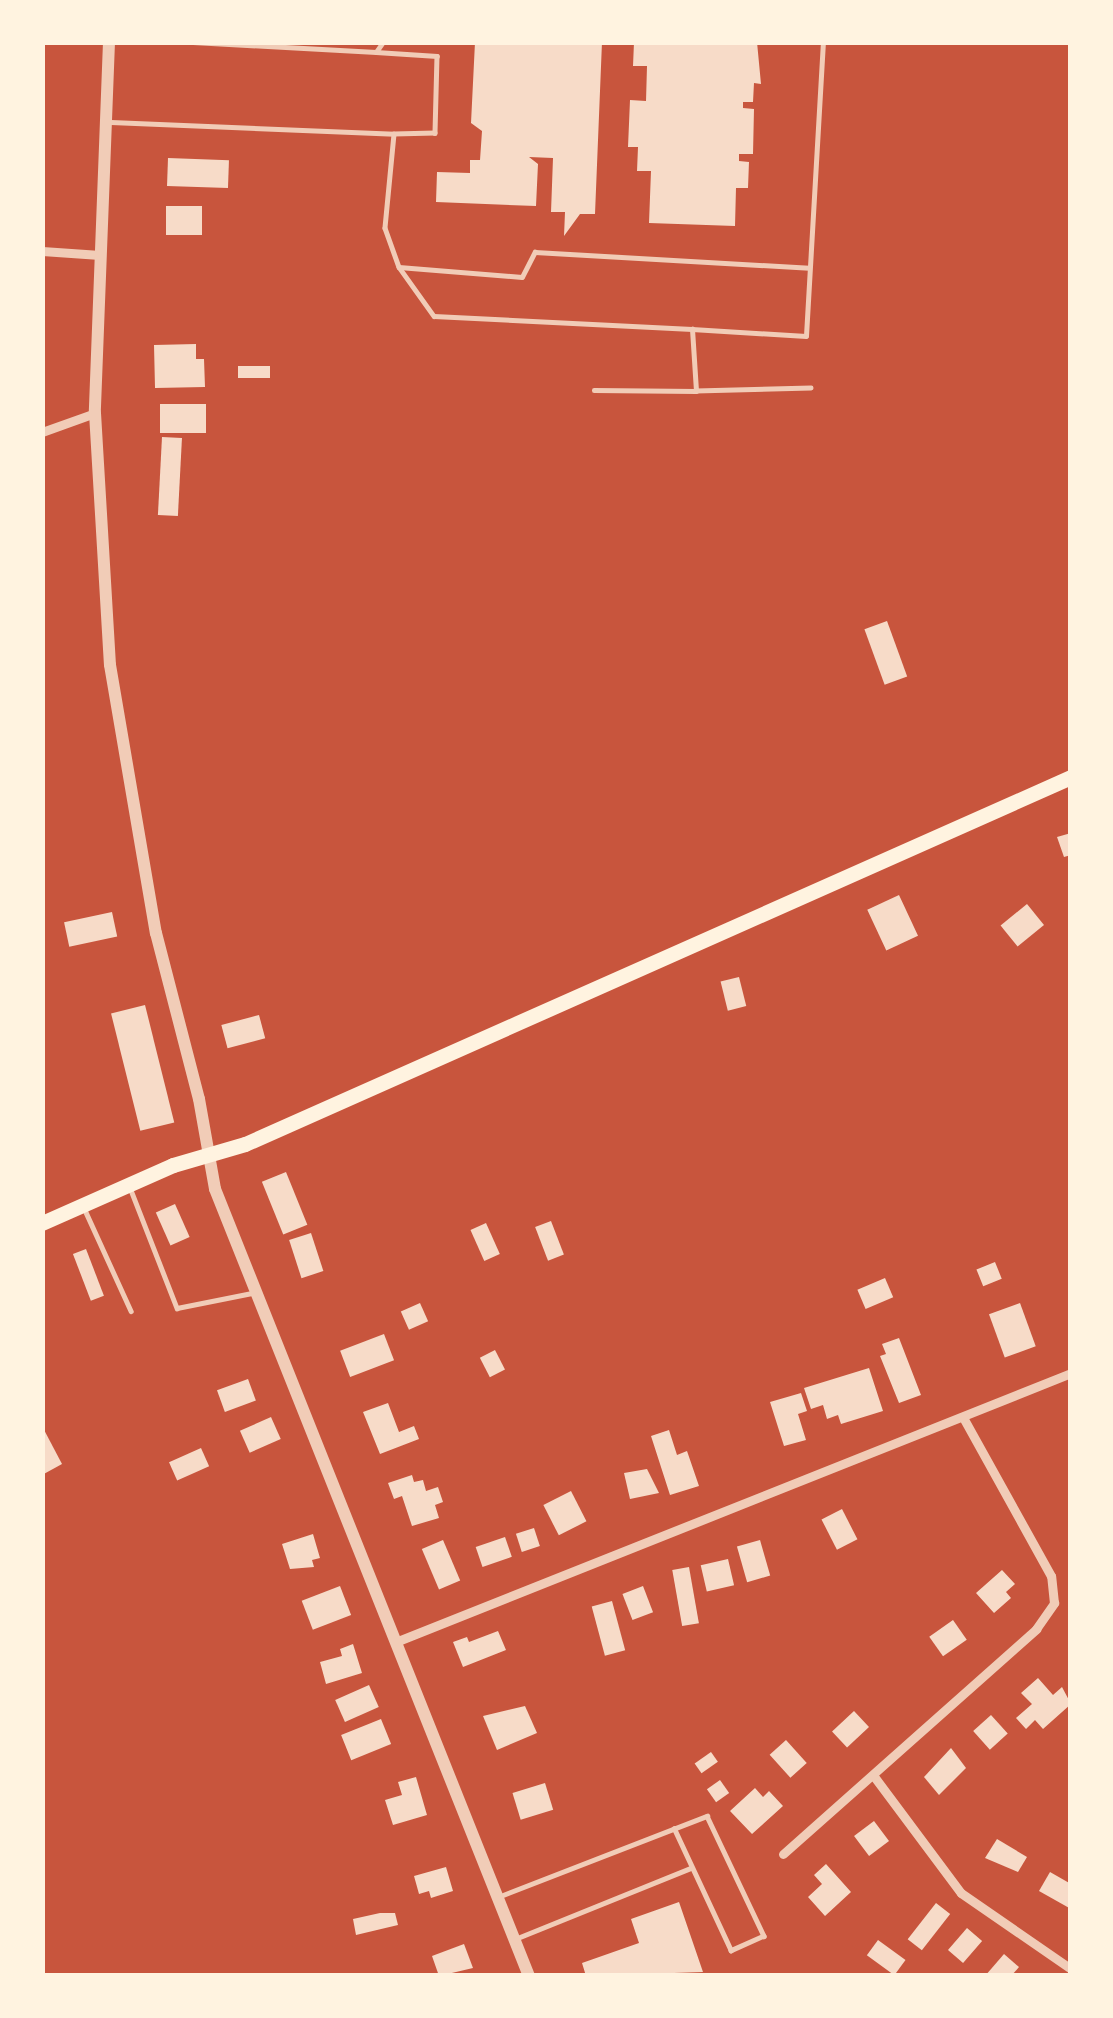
<!DOCTYPE html>
<html>
<head>
<meta charset="utf-8">
<style>
  body { margin:0 }
  #map { position:relative; width:1113px; height:2018px; overflow:hidden; background:#c8553d; font-family:"Libre Baskerville",serif }
  div>[style] { position:absolute }
  .building>* { inset:0; background:#f7dbc8; transform-origin:0 0 }
  .service>* { height:4.5px; margin:-2.25px; padding:0 2.25px; transform-origin:2.25px; border-radius:2.25px; background:#f1ccb7 }
  .minor>* { height:9px; margin:-4.5px; padding:0 4.5px; transform-origin:4.5px; border-radius:4.5px; background:#f1ccb7 }
  .tertiary>* { height:12px; margin:-6px; padding:0 6px; transform-origin:6px; border-radius:6px; background:#f1ccb7 }
  .primary>* { height:15px; margin:-7.5px; padding:0 7.5px; transform-origin:7.5px; border-radius:7.5px; background:#fff3e0 }
  span { translate:-50% -50%; white-space:nowrap; text-align:center; line-height:1.15; -webkit-text-stroke:12px #fff3e0; paint-order:stroke }
  .frame { position:absolute; inset:0; border:45px solid #fff3e0; pointer-events:none }
</style>
</head>
<body>
<div id="map">
  <div class="building">
    <i style="clip-path:polygon(475px 42px,602px 42px,595px 214px,580px 214px,564px 236px,565px 212px,551px 212px,553px 158px,529px 157px,538px 164px,536px 206px,436px 202px,437px 172px,470px 173px,470px 160px,480px 160px,482px 131px,471px 123px)"></i>
    <i style="clip-path:polygon(634px 42px,757px 42px,761px 84px,754px 83px,753px 102px,743px 102px,743px 108px,754px 109px,753px 154px,739px 154px,739px 161px,749px 162px,748px 188px,736px 188px,735px 226px,649px 223px,651px 171px,637px 171px,638px 147px,628px 147px,630px 100px,646px 101px,647px 66px,633px 66px)"></i>
    <i style="left:168px;top:158px;width:61px;height:28px;rotate:2deg"></i>
    <i style="left:202px;top:206px;width:29px;height:36px;rotate:90deg"></i>
    <i style="clip-path:polygon(196px 344px,196px 359px,204px 359px,205px 387px,155px 388px,154px 345px)"></i>
    <i style="left:270px;top:366px;width:12px;height:32px;rotate:90deg"></i>
    <i style="left:160px;top:404px;width:46px;height:29px"></i>
    <i style="left:162px;top:437px;width:20px;height:78px;rotate:3deg"></i>
    <i style="left:887px;top:621px;width:59px;height:24px;rotate:70deg"></i>
    <i style="clip-path:polygon(1071px 833px,1071px 855px,1064px 857px,1057px 837px)"></i>
    <i style="left:899px;top:895px;width:45px;height:35px;rotate:65deg"></i>
    <i style="left:1027px;top:904px;width:27px;height:34px;rotate:51deg"></i>
    <i style="left:112px;top:912px;width:25px;height:49px;rotate:78deg"></i>
    <i style="left:739px;top:977px;width:30px;height:19px;rotate:76deg"></i>
    <i style="left:145px;top:1005px;width:121px;height:35px;rotate:76deg"></i>
    <i style="left:259px;top:1015px;width:24px;height:39px;rotate:75deg"></i>
    <i style="left:286px;top:1172px;width:57px;height:26px;rotate:68deg"></i>
    <i style="left:175px;top:1204px;width:36px;height:21px;rotate:66deg"></i>
    <i style="left:551px;top:1221px;width:36px;height:17px;rotate:69deg"></i>
    <i style="left:486px;top:1223px;width:34px;height:17px;rotate:66deg"></i>
    <i style="left:311px;top:1233px;width:40px;height:23px;rotate:72deg"></i>
    <i style="left:86px;top:1249px;width:50px;height:14px;rotate:69deg"></i>
    <i style="left:995px;top:1262px;width:18px;height:20px;rotate:68deg"></i>
    <i style="left:885px;top:1278px;width:21px;height:30px;rotate:67deg"></i>
    <i style="left:420px;top:1303px;width:20px;height:21px;rotate:66deg"></i>
    <i style="left:1020px;top:1303px;width:46px;height:33px;rotate:70deg"></i>
    <i style="left:384px;top:1334px;width:28px;height:47px;rotate:69deg"></i>
    <i style="clip-path:polygon(899px 1338px,921px 1395px,899px 1403px,880px 1356px,886px 1354px,882px 1344px)"></i>
    <i style="left:495px;top:1350px;width:22px;height:17px;rotate:63deg"></i>
    <i style="clip-path:polygon(869px 1368px,883px 1411px,841px 1424px,838px 1415px,827px 1419px,823px 1405px,811px 1409px,804px 1388px)"></i>
    <i style="left:248px;top:1379px;width:23px;height:33px;rotate:70deg"></i>
    <i style="clip-path:polygon(801px 1393px,807px 1411px,798px 1414px,806px 1440px,784px 1446px,770px 1402px)"></i>
    <i style="clip-path:polygon(388px 1403px,399px 1432px,414px 1426px,419px 1439px,380px 1454px,363px 1412px)"></i>
    <i style="left:271px;top:1417px;width:24px;height:34px;rotate:66deg"></i>
    <i style="clip-path:polygon(42px 1426px,62px 1464px,42px 1475px)"></i>
    <i style="clip-path:polygon(669px 1430px,677px 1455px,687px 1451px,699px 1486px,670px 1495px,651px 1436px)"></i>
    <i style="left:201px;top:1448px;width:20px;height:35px;rotate:66deg"></i>
    <i style="clip-path:polygon(647px 1469px,659px 1493px,630px 1499px,624px 1473px)"></i>
    <i style="clip-path:polygon(412px 1475px,414px 1482px,423px 1480px,426px 1491px,438px 1487px,443px 1502px,435px 1505px,439px 1518px,412px 1526px,402px 1496px,394px 1499px,388px 1483px)"></i>
    <i style="left:571px;top:1491px;width:34px;height:31px;rotate:63deg"></i>
    <i style="left:842px;top:1509px;width:34px;height:23px;rotate:63deg"></i>
    <i style="left:534px;top:1528px;width:19px;height:19px;rotate:72deg"></i>
    <i style="clip-path:polygon(313px 1534px,320px 1558px,312px 1560px,314px 1567px,290px 1569px,282px 1544px)"></i>
    <i style="left:505px;top:1537px;width:21px;height:31px;rotate:71deg"></i>
    <i style="left:443px;top:1540px;width:44px;height:23px;rotate:67deg"></i>
    <i style="left:760px;top:1540px;width:37px;height:24px;rotate:74deg"></i>
    <i style="left:728px;top:1559px;width:27px;height:28px;rotate:77deg"></i>
    <i style="left:689px;top:1567px;width:57px;height:17px;rotate:80deg"></i>
    <i style="clip-path:polygon(1002px 1570px,1015px 1584px,1006px 1592px,1011px 1598px,994px 1613px,976px 1593px)"></i>
    <i style="left:340px;top:1586px;width:31px;height:41px;rotate:69deg"></i>
    <i style="left:643px;top:1586px;width:28px;height:22px;rotate:69deg"></i>
    <i style="left:612px;top:1601px;width:51px;height:21px;rotate:75deg"></i>
    <i style="left:953px;top:1620px;width:24px;height:29px;rotate:55deg"></i>
    <i style="clip-path:polygon(498px 1631px,506px 1650px,463px 1667px,453px 1642px,467px 1637px,469px 1642px)"></i>
    <i style="clip-path:polygon(353px 1644px,362px 1673px,326px 1684px,320px 1662px,342px 1656px,340px 1649px)"></i>
    <i style="clip-path:polygon(1038px 1678px,1053px 1695px,1062px 1687px,1071px 1704px,1043px 1729px,1035px 1720px,1026px 1729px,1016px 1718px,1032px 1704px,1021px 1693px)"></i>
    <i style="left:369px;top:1685px;width:24px;height:37px;rotate:66deg"></i>
    <i style="clip-path:polygon(525px 1706px,537px 1733px,497px 1750px,483px 1716px)"></i>
    <i style="left:854px;top:1711px;width:22px;height:30px;rotate:47deg"></i>
    <i style="left:991px;top:1715px;width:25px;height:24px;rotate:48deg"></i>
    <i style="left:381px;top:1719px;width:27px;height:43px;rotate:68deg"></i>
    <i style="left:786px;top:1740px;width:31px;height:22px;rotate:48deg"></i>
    <i style="clip-path:polygon(951px 1748px,966px 1768px,939px 1795px,924px 1777px)"></i>
    <i style="left:711px;top:1752px;width:12px;height:20px;rotate:55deg"></i>
    <i style="clip-path:polygon(416px 1777px,427px 1815px,393px 1825px,385px 1800px,402px 1795px,398px 1782px)"></i>
    <i style="left:720px;top:1780px;width:16px;height:16px;rotate:55deg"></i>
    <i style="left:545px;top:1783px;width:28px;height:34px;rotate:73deg"></i>
    <i style="clip-path:polygon(755px 1788px,763px 1797px,769px 1791px,783px 1806px,752px 1834px,730px 1811px)"></i>
    <i style="left:874px;top:1821px;width:25px;height:25px;rotate:53deg"></i>
    <i style="clip-path:polygon(997px 1839px,1027px 1857px,1018px 1872px,985px 1858px)"></i>
    <i style="clip-path:polygon(826px 1864px,851px 1892px,825px 1916px,808px 1897px,822px 1884px,814px 1875px)"></i>
    <i style="clip-path:polygon(446px 1867px,453px 1891px,431px 1898px,429px 1891px,419px 1894px,414px 1876px)"></i>
    <i style="clip-path:polygon(1050px 1872px,1071px 1884px,1071px 1909px,1039px 1891px)"></i>
    <i style="clip-path:polygon(679px 1902px,703px 1972px,586px 1976px,582px 1963px,639px 1943px,631px 1919px)"></i>
    <i style="left:936px;top:1903px;width:18px;height:46px;rotate:38deg"></i>
    <i style="clip-path:polygon(380px 1913px,395px 1913px,398px 1925px,356px 1935px,353px 1919px)"></i>
    <i style="left:967px;top:1928px;width:20px;height:29px;rotate:41deg"></i>
    <i style="left:878px;top:1940px;width:34px;height:19px;rotate:36deg"></i>
    <i style="clip-path:polygon(464px 1944px,473px 1968px,439px 1976px,432px 1956px)"></i>
    <i style="clip-path:polygon(1004px 1954px,1019px 1967px,1011px 1976px,985px 1976px)"></i>
  </div>
  <div class="service">
    <i style="left:193px;top:42px;width:183px;rotate:3.1deg"></i>
    <i style="left:376px;top:52px;width:12px;rotate:-55deg"></i>
    <i style="left:376px;top:52px;width:61px;rotate:3.8deg"></i>
    <i style="left:437px;top:56px;width:77px;rotate:91.5deg"></i>
    <i style="left:435px;top:133px;width:41px;rotate:178.6deg"></i>
    <i style="left:111px;top:122px;width:283px;rotate:2.4deg"></i>
    <i style="left:394px;top:134px;width:94px;rotate:95.5deg"></i>
    <i style="left:385px;top:228px;width:41px;rotate:70.3deg"></i>
    <i style="left:399px;top:267px;width:60px;rotate:54.5deg"></i>
    <i style="left:434px;top:316px;width:258px;rotate:2.9deg"></i>
    <i style="left:399px;top:267px;width:123px;rotate:4.6deg"></i>
    <i style="left:522px;top:277px;width:28px;rotate:-63deg"></i>
    <i style="left:535px;top:252px;width:274px;rotate:3.3deg"></i>
    <i style="left:811px;top:388px;width:115px;rotate:178.5deg"></i>
    <i style="left:696px;top:391px;width:62px;rotate:-93.7deg"></i>
    <i style="left:692px;top:329px;width:114px;rotate:3.5deg"></i>
    <i style="left:806px;top:336px;width:294px;rotate:-86.7deg"></i>
    <i style="left:594px;top:390px;width:102px;rotate:0.6deg"></i>
    <i style="left:131px;top:1190px;width:127px;rotate:68.7deg"></i>
    <i style="left:177px;top:1308px;width:76px;rotate:-11.3deg"></i>
    <i style="left:85px;top:1210px;width:111px;rotate:65.5deg"></i>
    <i style="left:503px;top:1895px;width:219px;rotate:-21.2deg"></i>
    <i style="left:707px;top:1816px;width:133px;rotate:64.6deg"></i>
    <i style="left:764px;top:1936px;width:36px;rotate:156deg"></i>
    <i style="left:731px;top:1951px;width:135px;rotate:-115deg"></i>
    <i style="left:515px;top:1939px;width:190px;rotate:-22deg"></i>
  </div>
  <div class="minor">
    <i style="left:42px;top:251px;width:58px;rotate:3.9deg"></i>
    <i style="left:42px;top:432px;width:56px;rotate:-19.7deg"></i>
    <i style="left:398px;top:1641px;width:724px;rotate:-21.71deg"></i>
    <i style="left:873px;top:1775px;width:147px;rotate:53.3deg"></i>
    <i style="left:961px;top:1893px;width:134px;rotate:34.6deg"></i>
    <i style="left:783px;top:1854px;width:339px;rotate:-41.6deg"></i>
    <i style="left:1036px;top:1629px;width:32px;rotate:-55deg"></i>
    <i style="left:1054px;top:1603px;width:27px;rotate:-96deg"></i>
    <i style="left:1051px;top:1576px;width:182px;rotate:-119deg"></i>
  </div>
  <div class="tertiary">
    <i style="left:109px;top:42px;width:371px;rotate:92.2deg"></i>
    <i style="left:95px;top:413px;width:252px;rotate:86.6deg"></i>
    <i style="left:110px;top:665px;width:272px;rotate:80.3deg"></i>
    <i style="left:156px;top:933px;width:171px;rotate:75.5deg"></i>
    <i style="left:199px;top:1099px;width:91px;rotate:79.9deg"></i>
    <i style="left:215px;top:1189px;width:847px;rotate:68.25deg"></i>
  </div>
  <div class="primary">
    <i style="left:42px;top:1223px;width:143px;rotate:-23.9deg"></i>
    <i style="left:173px;top:1165px;width:75px;rotate:-16.3deg"></i>
    <i style="left:245px;top:1144px;width:904px;rotate:-23.96deg"></i>
  </div>
  <div class="frame"></div>
</div>
</body>
</html>
